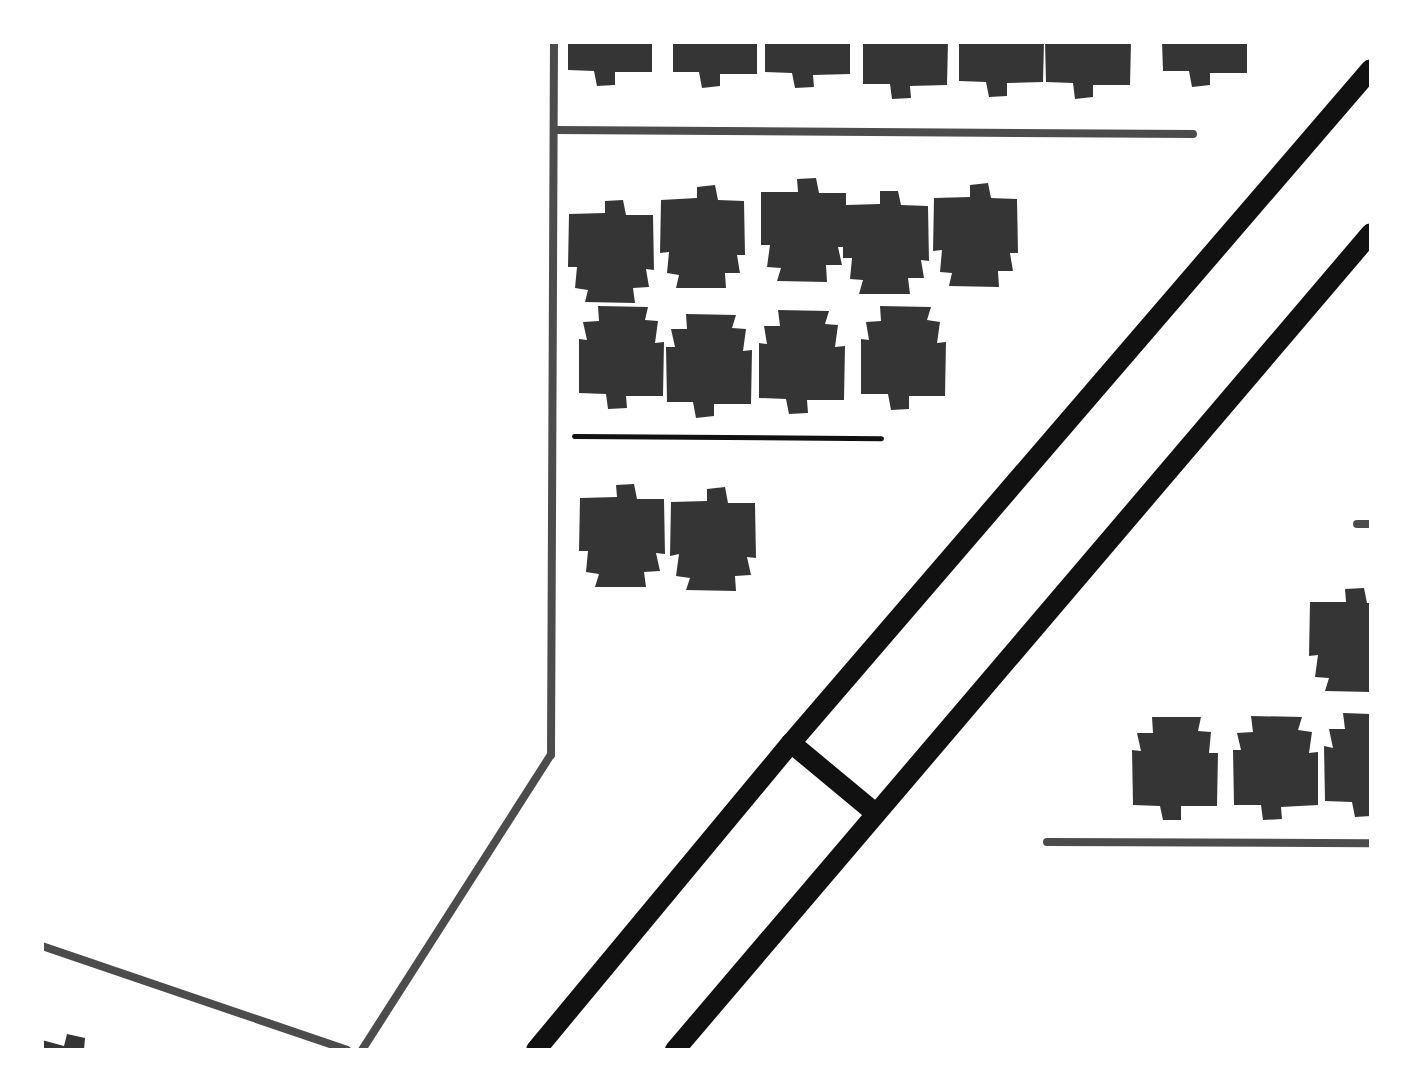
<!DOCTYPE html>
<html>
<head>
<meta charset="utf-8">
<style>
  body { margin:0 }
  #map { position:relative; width:1413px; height:1092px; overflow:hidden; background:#fff; font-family:Georgia,serif }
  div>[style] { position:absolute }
  .building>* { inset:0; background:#353535 }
  .path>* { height:5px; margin:-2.5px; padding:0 2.5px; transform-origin:2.5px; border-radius:2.5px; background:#111 }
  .minor>* { height:8px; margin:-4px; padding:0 4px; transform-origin:4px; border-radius:4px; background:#4c4c4c }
  .primary>* { height:20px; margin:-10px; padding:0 10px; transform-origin:10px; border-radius:10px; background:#111 }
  span { translate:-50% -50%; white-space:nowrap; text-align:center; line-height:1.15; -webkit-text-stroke:8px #fff; paint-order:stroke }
  .frame { position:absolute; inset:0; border:44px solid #fff; pointer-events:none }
</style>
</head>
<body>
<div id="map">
  <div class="building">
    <i style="clip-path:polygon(568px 42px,652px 42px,652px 72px,615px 72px,615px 85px,597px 86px,594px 71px,568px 70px)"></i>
    <i style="clip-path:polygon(673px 42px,757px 42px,757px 74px,720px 74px,720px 86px,702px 88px,699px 72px,673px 72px)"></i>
    <i style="clip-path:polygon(765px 42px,850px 42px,850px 74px,813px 75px,814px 87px,795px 88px,792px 73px,765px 72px)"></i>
    <i style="clip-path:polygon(863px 42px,948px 42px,947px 85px,910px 86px,911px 98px,892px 99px,890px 84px,863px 84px)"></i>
    <i style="clip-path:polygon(959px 42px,1044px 42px,1043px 82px,1007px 83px,1007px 96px,989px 97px,986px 82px,959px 81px)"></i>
    <i style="clip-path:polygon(1045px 42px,1131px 42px,1130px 85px,1093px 85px,1093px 97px,1075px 99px,1073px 83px,1046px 82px)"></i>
    <i style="clip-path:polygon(1162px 42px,1247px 42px,1247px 73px,1210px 73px,1210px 85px,1192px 87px,1189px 71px,1163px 71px)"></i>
    <i style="clip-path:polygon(816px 178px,819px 193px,846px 193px,846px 205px,880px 204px,880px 191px,898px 191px,901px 205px,928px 206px,929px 261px,921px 260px,924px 278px,908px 278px,910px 294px,859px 294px,863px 280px,850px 279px,852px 258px,843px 258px,843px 247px,838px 247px,842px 265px,826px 265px,827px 282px,777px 281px,781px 268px,767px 267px,770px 245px,761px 245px,761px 192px,798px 192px,797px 179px)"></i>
    <i style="clip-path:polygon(988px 183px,991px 198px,1017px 199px,1018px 253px,1010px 253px,1013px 271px,998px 271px,999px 287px,949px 286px,952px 273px,940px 272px,942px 250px,933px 251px,934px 198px,970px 197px,970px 185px)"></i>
    <i style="clip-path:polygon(715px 185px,718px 200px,744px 201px,745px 255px,737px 255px,740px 273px,725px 273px,726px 288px,676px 288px,679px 275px,667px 273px,669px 252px,660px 253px,661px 200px,697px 198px,697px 187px)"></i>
    <i style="clip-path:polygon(623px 200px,626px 215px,653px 215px,654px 270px,646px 269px,649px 287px,633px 288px,635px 303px,585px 302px,588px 290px,575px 288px,577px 267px,568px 267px,569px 214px,605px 213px,605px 201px)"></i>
    <i style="clip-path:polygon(598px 306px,648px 307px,645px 320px,658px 321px,655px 343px,664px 342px,663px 396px,626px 396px,627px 408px,608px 409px,606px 394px,579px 393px,579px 339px,587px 340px,583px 322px,599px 321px)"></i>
    <i style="clip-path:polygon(880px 306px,931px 307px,927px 320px,940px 322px,937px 343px,946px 342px,945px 396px,909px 396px,909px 409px,891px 410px,888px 394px,861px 394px,861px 339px,869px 340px,866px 322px,881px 321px)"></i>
    <i style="clip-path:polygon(778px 310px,829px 311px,825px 324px,838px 325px,835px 347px,845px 346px,844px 400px,807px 400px,808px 413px,789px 414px,786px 399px,759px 398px,759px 343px,767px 344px,764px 326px,780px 326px)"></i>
    <i style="clip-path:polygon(686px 314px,736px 315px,732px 328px,746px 329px,743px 351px,752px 350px,751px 404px,714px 404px,714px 416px,696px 418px,693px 402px,667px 402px,666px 347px,675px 347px,671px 329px,687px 329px)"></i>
    <i style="clip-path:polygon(634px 484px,637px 499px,664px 499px,665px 554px,656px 553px,660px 571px,644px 572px,646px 587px,595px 587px,599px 574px,586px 572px,588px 551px,579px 551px,580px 498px,617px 497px,616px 485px)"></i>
    <i style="clip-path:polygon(725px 487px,728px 503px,755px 503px,756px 558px,747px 557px,751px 575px,735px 576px,736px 591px,686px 590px,690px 578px,676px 576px,679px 554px,670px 556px,671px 502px,707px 501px,707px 489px)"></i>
    <i style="clip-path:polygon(1364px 588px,1367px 603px,1371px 603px,1371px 692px,1325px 691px,1329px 678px,1315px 677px,1318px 655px,1309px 656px,1310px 602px,1346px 602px,1345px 589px)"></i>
    <i style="clip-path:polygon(1343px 713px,1371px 714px,1371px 816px,1355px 817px,1352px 802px,1325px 801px,1324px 746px,1333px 748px,1329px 729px,1345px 729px)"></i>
    <i style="clip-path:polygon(1251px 716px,1302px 717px,1298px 730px,1312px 732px,1309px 753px,1318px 752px,1318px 805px,1281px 807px,1282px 819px,1263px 820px,1261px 805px,1234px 805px,1233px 750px,1241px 750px,1237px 733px,1253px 732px)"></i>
    <i style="clip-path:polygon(1152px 717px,1201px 717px,1198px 731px,1211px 732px,1209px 753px,1218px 753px,1217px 806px,1181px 806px,1181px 820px,1163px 820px,1160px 806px,1133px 805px,1132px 750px,1141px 751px,1137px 733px,1153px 733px)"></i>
    <i style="clip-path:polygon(67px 1034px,85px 1038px,84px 1050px,42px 1050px,42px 1040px,64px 1046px)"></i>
  </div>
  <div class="path">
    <i style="left:574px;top:436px;width:307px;rotate:0.4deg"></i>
  </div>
  <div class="minor">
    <i style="left:554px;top:130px;width:639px;rotate:0.36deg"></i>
    <i style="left:1357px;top:524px;width:14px"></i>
    <i style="left:1047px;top:842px;width:324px;rotate:0.2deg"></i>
    <i style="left:42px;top:946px;width:322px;rotate:18.8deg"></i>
    <i style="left:362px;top:1050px;width:350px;rotate:-57.4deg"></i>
    <i style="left:551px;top:755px;width:713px;rotate:-89.76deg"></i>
  </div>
  <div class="primary">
    <i style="left:791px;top:743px;width:108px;rotate:39.7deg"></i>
    <i style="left:536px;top:1050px;width:399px;rotate:-50.3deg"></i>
    <i style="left:791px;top:743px;width:889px;rotate:-49.29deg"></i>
    <i style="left:675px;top:1050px;width:1073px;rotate:-49.57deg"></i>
  </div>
  <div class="frame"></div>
</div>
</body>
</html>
